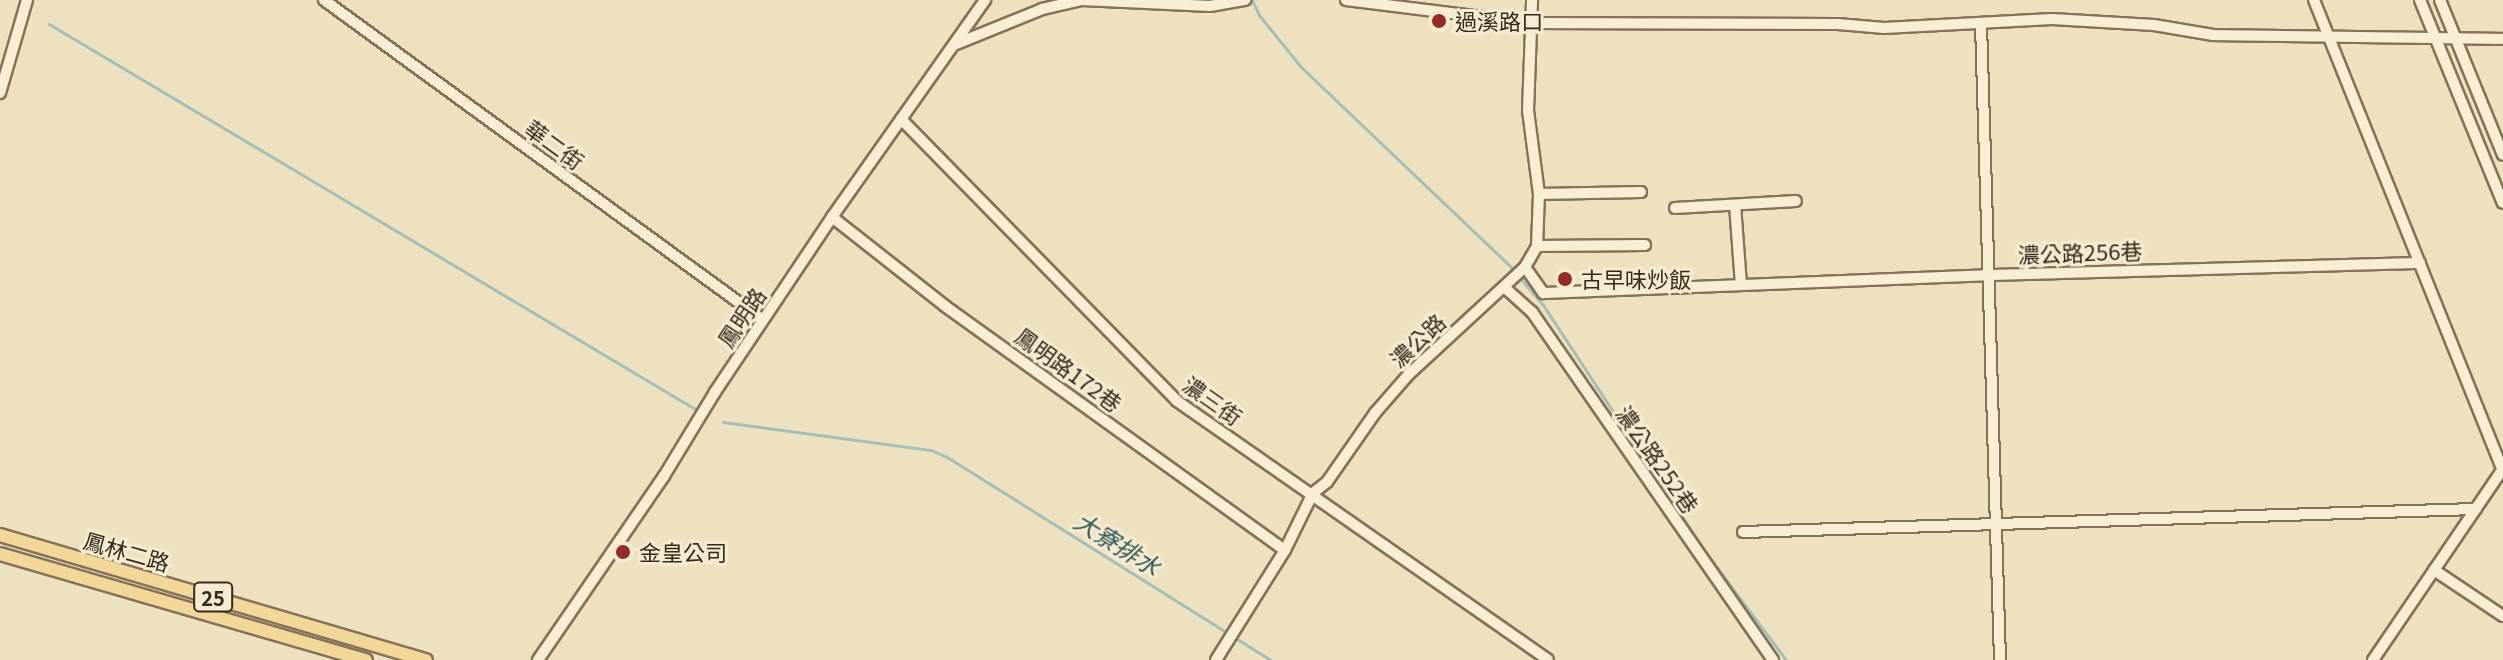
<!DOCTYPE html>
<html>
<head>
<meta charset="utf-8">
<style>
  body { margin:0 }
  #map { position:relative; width:2503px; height:660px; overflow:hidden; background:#ede1c0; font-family:Georgia,"Noto Sans TC",serif }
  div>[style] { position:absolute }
  .stream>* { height:3px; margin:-1.5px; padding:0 1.5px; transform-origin:1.5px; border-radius:1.5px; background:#a3bfb8 }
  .roads { filter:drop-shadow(2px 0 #867258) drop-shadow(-2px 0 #867258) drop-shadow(0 2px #867258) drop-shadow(0 -2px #867258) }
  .minor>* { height:10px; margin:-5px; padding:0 5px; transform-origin:5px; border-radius:5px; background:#f8eed3 }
  .major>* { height:12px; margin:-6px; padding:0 6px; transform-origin:6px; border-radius:6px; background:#f1d798 }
  .dots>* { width:22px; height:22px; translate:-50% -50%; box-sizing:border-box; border:4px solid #f5ebd0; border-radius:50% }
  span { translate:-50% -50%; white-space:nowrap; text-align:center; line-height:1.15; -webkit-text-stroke:6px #f5ebd0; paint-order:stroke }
  .shield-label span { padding:2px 6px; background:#f5ebd0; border:2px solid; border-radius:6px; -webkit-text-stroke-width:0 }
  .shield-label { font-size:20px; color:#36291d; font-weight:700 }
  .poi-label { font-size:22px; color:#36291d }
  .left { translate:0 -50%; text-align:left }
  .street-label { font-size:22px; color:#36291d }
  .water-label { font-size:24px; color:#2c5554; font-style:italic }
</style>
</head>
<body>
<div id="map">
  <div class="stream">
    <div style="left:1252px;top:0;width:17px;rotate:65deg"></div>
    <div style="left:1259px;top:15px;width:67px;rotate:51.1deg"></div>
    <div style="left:1301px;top:67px;width:290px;rotate:43.6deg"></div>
    <div style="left:1511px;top:267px;width:50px;rotate:49.9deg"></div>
    <div style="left:1543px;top:305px;width:297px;rotate:56.7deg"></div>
    <div style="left:1706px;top:553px;width:134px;rotate:53.2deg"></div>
    <div style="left:49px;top:24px;width:752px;rotate:30.79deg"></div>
    <div style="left:723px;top:422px;width:210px;rotate:7.7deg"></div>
    <div style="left:931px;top:450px;width:17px;rotate:24deg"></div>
    <div style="left:947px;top:457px;width:381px;rotate:32.1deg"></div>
  </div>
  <div class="roads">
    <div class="minor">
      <div style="left:324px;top:0;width:543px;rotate:36.09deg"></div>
      <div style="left:1346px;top:0;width:186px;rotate:7.1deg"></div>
      <div style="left:1531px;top:23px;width:307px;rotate:0.2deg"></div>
      <div style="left:1838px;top:24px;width:46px;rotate:5deg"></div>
      <div style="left:1884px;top:28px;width:168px;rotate:-3.1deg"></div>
      <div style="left:2052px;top:19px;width:102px;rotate:3.4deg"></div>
      <div style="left:2154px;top:25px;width:60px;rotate:9.6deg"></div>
      <div style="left:2213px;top:35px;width:290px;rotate:0.8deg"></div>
      <div style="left:2314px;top:0;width:508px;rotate:68.14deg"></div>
      <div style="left:2420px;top:0;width:219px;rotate:67.8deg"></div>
      <div style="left:2440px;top:0;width:167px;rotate:67.9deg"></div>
      <div style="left:1981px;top:24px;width:636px;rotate:88.29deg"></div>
      <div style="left:956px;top:44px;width:93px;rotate:-22.1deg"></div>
      <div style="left:1042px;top:9px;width:41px;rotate:-12.7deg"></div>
      <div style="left:1082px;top:0;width:128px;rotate:2.7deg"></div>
      <div style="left:1210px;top:6px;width:36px;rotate:-10deg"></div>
      <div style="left:0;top:93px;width:97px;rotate:-73.8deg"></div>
      <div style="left:901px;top:119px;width:395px;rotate:45.6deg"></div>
      <div style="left:1177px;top:401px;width:452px;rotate:34.9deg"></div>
      <div style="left:1539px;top:194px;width:102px;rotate:-1.1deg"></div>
      <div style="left:1735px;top:205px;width:80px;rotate:85.7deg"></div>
      <div style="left:1675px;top:208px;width:121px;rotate:-3.3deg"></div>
      <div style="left:832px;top:217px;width:144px;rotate:38.2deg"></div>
      <div style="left:945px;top:306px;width:418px;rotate:35.7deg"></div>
      <div style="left:1537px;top:246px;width:108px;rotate:-0.5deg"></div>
      <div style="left:1525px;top:267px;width:32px;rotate:55deg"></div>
      <div style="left:1543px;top:293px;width:445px;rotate:-2.3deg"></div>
      <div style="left:1988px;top:275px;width:432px;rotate:-1.6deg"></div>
      <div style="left:1504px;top:287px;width:38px;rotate:42deg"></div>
      <div style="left:1532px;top:312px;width:423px;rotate:55.3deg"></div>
      <div style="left:1743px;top:532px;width:733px;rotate:-1.8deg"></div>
      <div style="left:2434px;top:570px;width:83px;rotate:33.7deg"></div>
      <div style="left:538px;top:660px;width:223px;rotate:-55.6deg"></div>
      <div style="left:664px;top:476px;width:98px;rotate:-58.7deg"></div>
      <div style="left:715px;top:392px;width:211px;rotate:-56.2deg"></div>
      <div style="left:832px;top:217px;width:266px;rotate:-54.8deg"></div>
      <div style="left:1216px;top:660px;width:130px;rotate:-57.9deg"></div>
      <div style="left:1285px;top:550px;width:64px;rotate:-63.8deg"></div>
      <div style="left:1313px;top:493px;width:18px;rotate:-38deg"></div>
      <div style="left:1327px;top:482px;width:84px;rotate:-55.2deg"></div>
      <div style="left:1375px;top:413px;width:52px;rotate:-48.9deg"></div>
      <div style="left:1409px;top:374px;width:158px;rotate:-42.7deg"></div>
      <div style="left:1525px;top:267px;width:24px;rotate:-60deg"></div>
      <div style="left:1537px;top:246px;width:52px;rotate:-87.8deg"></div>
      <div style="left:1539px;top:194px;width:84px;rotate:-97.5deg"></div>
      <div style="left:1528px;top:111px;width:111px;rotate:-87.9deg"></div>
      <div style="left:2373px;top:660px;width:230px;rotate:-55.8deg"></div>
    </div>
    <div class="major">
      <div style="left:0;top:535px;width:444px;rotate:16.4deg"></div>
      <div style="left:0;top:554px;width:381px;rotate:16.2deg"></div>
    </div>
  </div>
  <div class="dots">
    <div style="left:1439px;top:21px;background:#942b29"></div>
    <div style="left:1565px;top:279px;background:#942b29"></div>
    <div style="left:623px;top:552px;background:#942b29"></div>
  </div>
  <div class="shield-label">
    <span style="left:213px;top:597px">25</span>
  </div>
  <div class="poi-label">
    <span class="left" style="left:1455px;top:21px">過溪路口</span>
    <span class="left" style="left:1581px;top:279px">古早味炒飯</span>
    <span class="left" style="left:639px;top:552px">金皇公司</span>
  </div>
  <div class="street-label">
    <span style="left:555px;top:144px;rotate:36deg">華二街</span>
    <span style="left:2080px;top:252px;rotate:-2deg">濃公路256巷</span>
    <span style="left:741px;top:317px;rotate:-56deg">鳳明路</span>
    <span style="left:1417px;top:340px;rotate:-43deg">濃公路</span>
    <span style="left:1069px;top:369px;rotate:36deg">鳳明路172巷</span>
    <span style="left:1213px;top:400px;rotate:35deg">濃三街</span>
    <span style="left:1658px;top:459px;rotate:55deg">濃公路252巷</span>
    <span style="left:127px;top:551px;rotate:16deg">鳳林二路</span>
  </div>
  <div class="water-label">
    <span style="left:1118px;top:543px;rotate:32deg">大寮排水</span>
  </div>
</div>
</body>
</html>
